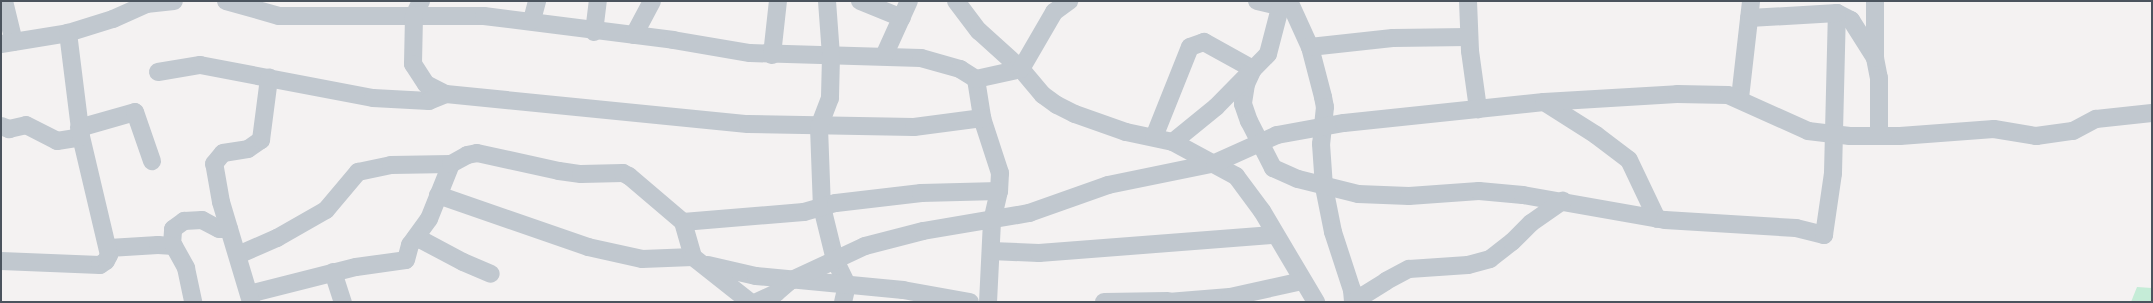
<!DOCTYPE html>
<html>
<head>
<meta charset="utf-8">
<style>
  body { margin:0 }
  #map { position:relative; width:2153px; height:303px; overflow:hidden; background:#f4f2f2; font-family:"PT Sans Narrow",sans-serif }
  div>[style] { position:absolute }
  .green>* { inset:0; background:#c5ecd7 }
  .minor>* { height:18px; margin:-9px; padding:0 9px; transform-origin:9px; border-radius:9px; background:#c1c8cf }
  span { translate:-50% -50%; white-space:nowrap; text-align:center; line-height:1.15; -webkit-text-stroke:3px #fff; paint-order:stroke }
  .frame { position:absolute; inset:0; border:2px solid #4b545e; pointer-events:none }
</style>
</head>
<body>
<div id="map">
  <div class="green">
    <div style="clip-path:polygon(2137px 287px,2152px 288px,2152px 302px,2131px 302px)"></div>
  </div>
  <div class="minor">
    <div style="left:4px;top:1px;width:42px;rotate:76.3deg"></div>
    <div style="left:226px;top:1px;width:55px;rotate:15.8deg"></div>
    <div style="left:279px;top:16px;width:205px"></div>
    <div style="left:484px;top:16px;width:191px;rotate:7.2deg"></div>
    <div style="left:673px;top:40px;width:78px;rotate:9.6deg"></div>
    <div style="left:750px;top:53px;width:171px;rotate:1.7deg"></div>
    <div style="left:921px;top:58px;width:41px;rotate:15.8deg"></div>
    <div style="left:960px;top:69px;width:19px;rotate:32deg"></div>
    <div style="left:976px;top:79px;width:39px;rotate:81deg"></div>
    <div style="left:982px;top:118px;width:58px;rotate:71.9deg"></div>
    <div style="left:1000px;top:173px;width:18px;rotate:93deg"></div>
    <div style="left:999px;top:191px;width:31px;rotate:103deg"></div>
    <div style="left:992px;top:221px;width:81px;rotate:92.8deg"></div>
    <div style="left:421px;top:1px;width:17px;rotate:115deg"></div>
    <div style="left:414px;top:16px;width:48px;rotate:91.2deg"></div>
    <div style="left:413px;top:64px;width:24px;rotate:57deg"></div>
    <div style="left:426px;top:84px;width:22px;rotate:27deg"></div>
    <div style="left:446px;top:94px;width:303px;rotate:5.7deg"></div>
    <div style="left:748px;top:124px;width:166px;rotate:1deg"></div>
    <div style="left:914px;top:127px;width:69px;rotate:-7.5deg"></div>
    <div style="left:827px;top:1px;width:55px;rotate:85.8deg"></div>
    <div style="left:831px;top:56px;width:42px;rotate:91.4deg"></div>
    <div style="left:830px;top:98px;width:31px;rotate:111deg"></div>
    <div style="left:819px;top:127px;width:80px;rotate:87.9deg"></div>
    <div style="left:822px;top:207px;width:55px;rotate:76.2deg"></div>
    <div style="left:835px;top:260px;width:28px;rotate:64deg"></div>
    <div style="left:847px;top:285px;width:17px;rotate:103deg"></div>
    <div style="left:860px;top:1px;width:45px;rotate:22deg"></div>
    <div style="left:956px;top:1px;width:38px;rotate:53deg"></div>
    <div style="left:979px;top:31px;width:57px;rotate:42.1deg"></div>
    <div style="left:1021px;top:69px;width:34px;rotate:50deg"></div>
    <div style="left:1043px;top:95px;width:17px;rotate:36deg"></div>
    <div style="left:1057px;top:105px;width:20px;rotate:27deg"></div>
    <div style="left:1075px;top:114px;width:54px;rotate:19.4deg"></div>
    <div style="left:1126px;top:132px;width:48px;rotate:12deg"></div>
    <div style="left:1173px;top:142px;width:72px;rotate:28.4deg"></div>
    <div style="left:1236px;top:176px;width:44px;rotate:53.4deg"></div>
    <div style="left:1262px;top:211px;width:106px;rotate:59.3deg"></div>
    <div style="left:1257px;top:1px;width:35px;rotate:13deg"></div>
    <div style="left:1289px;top:1px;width:51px;rotate:65.5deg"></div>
    <div style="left:1310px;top:47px;width:52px;rotate:75.4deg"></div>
    <div style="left:1323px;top:97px;width:10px;rotate:79deg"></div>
    <div style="left:1325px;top:107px;width:37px;rotate:96deg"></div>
    <div style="left:1321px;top:144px;width:43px;rotate:86deg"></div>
    <div style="left:1324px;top:187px;width:46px;rotate:78.7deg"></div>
    <div style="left:1333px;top:232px;width:61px;rotate:71.9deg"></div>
    <div style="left:1352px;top:290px;width:12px;rotate:85deg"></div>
    <div style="left:1468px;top:1px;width:50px;rotate:87.7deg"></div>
    <div style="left:1470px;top:51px;width:59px;rotate:82.1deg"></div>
    <div style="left:1837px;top:13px;width:16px;rotate:27deg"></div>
    <div style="left:1851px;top:20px;width:45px;rotate:57.7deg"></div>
    <div style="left:1875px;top:58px;width:20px;rotate:79deg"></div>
    <div style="left:1879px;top:78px;width:58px;rotate:90deg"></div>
    <div style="left:532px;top:20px;width:20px;rotate:-75deg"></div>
    <div style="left:594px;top:32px;width:31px;rotate:-83deg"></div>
    <div style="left:634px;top:35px;width:38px;rotate:-62deg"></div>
    <div style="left:1px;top:44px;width:68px;rotate:-9.3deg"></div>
    <div style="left:68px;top:33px;width:47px;rotate:-17.3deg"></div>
    <div style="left:113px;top:19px;width:36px;rotate:-24deg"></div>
    <div style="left:146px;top:4px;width:28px;rotate:-6deg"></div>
    <div style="left:1310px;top:47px;width:83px;rotate:-6.2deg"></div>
    <div style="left:1393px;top:38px;width:75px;rotate:-0.8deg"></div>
    <div style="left:772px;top:55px;width:54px;rotate:-83.7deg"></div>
    <div style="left:884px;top:56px;width:60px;rotate:-65.6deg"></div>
    <div style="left:1875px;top:58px;width:57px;rotate:-90deg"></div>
    <div style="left:158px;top:72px;width:43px;rotate:-9.5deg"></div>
    <div style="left:200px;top:65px;width:176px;rotate:10.8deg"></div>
    <div style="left:373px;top:98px;width:56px;rotate:3.1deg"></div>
    <div style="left:429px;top:101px;width:18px;rotate:-22deg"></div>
    <div style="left:976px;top:79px;width:46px;rotate:-12.5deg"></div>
    <div style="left:1021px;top:69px;width:66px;rotate:-59.9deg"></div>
    <div style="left:1054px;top:12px;width:19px;rotate:-36deg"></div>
    <div style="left:1740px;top:98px;width:98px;rotate:-83.5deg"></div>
    <div style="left:1544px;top:102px;width:62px;rotate:32.4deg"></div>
    <div style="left:1596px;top:135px;width:41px;rotate:37.1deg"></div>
    <div style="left:1629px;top:160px;width:65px;rotate:64.6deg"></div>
    <div style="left:1px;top:126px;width:9px;rotate:21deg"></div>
    <div style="left:9px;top:129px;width:17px;rotate:-13deg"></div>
    <div style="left:26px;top:125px;width:35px;rotate:27deg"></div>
    <div style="left:57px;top:141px;width:24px;rotate:-9deg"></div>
    <div style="left:79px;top:128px;width:58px;rotate:-15.9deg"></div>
    <div style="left:135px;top:112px;width:52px;rotate:70.9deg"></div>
    <div style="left:1154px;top:137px;width:97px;rotate:-68.2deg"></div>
    <div style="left:1190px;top:47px;width:15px;rotate:-20deg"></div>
    <div style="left:1204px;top:42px;width:56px;rotate:28.9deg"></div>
    <div style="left:1253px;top:69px;width:17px;rotate:115deg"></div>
    <div style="left:1246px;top:84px;width:20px;rotate:99deg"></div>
    <div style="left:1243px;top:104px;width:18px;rotate:71deg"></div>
    <div style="left:1249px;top:121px;width:53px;rotate:62.9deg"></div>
    <div style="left:1273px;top:168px;width:27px;rotate:24deg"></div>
    <div style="left:1298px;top:179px;width:62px;rotate:14deg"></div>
    <div style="left:1358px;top:194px;width:51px;rotate:2.2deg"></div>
    <div style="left:1409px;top:196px;width:70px;rotate:-4.1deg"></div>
    <div style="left:1479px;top:191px;width:44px;rotate:5.2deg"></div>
    <div style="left:1523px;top:195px;width:144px;rotate:10deg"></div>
    <div style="left:1665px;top:220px;width:131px;rotate:3.5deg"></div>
    <div style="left:1796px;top:228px;width:29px;rotate:14deg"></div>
    <div style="left:1824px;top:235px;width:63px;rotate:-81.7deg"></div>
    <div style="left:1833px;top:173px;width:160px;rotate:-88.6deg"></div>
    <div style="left:1837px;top:13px;width:88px;rotate:176.7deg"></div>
    <div style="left:1173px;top:142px;width:55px;rotate:-39.1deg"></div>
    <div style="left:1216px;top:107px;width:74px;rotate:-45.5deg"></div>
    <div style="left:1268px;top:54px;width:48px;rotate:-75.4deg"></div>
    <div style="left:438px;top:195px;width:159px;rotate:19.1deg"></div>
    <div style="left:588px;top:247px;width:55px;rotate:12.5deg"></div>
    <div style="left:642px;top:259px;width:51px;rotate:-2.2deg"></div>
    <div style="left:683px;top:222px;width:121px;rotate:-4.7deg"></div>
    <div style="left:804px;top:212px;width:33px;rotate:-16deg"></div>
    <div style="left:836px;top:203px;width:86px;rotate:-6.7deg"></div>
    <div style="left:921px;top:193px;width:78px;rotate:-1.5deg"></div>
    <div style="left:416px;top:237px;width:53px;rotate:28deg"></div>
    <div style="left:463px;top:262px;width:30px;rotate:23deg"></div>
    <div style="left:172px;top:245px;width:16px;rotate:-86deg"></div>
    <div style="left:173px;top:229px;width:14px;rotate:-36deg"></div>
    <div style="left:184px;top:221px;width:18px;rotate:-3deg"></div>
    <div style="left:202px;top:220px;width:19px;rotate:28deg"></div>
    <div style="left:219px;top:229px;width:10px"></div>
    <div style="left:109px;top:248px;width:49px;rotate:-3.5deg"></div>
    <div style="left:158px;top:245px;width:16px;rotate:4deg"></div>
    <div style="left:174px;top:246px;width:25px;rotate:61deg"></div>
    <div style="left:186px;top:268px;width:35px;rotate:78deg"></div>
    <div style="left:991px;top:251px;width:48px;rotate:2.4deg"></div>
    <div style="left:1039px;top:253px;width:236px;rotate:-4.4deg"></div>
    <div style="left:238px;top:255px;width:43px;rotate:-23.6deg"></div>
    <div style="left:277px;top:238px;width:56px;rotate:-29.7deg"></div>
    <div style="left:326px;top:210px;width:50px;rotate:-49.9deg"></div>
    <div style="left:358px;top:172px;width:34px;rotate:-12deg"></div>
    <div style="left:391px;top:165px;width:60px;rotate:-1deg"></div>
    <div style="left:1px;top:261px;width:99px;rotate:2.3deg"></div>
    <div style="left:100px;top:265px;width:7px;rotate:-34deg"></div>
    <div style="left:106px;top:261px;width:7px;rotate:-63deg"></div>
    <div style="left:109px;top:255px;width:121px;rotate:-103.3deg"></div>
    <div style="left:81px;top:137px;width:105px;rotate:-97.1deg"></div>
    <div style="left:708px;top:265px;width:49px;rotate:12.9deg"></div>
    <div style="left:756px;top:276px;width:148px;rotate:5.4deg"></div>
    <div style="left:903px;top:290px;width:68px;rotate:10.2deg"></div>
    <div style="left:333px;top:272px;width:32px;rotate:72deg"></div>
    <div style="left:249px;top:294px;width:110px;rotate:-14.2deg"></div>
    <div style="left:356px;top:267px;width:50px;rotate:-8deg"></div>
    <div style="left:406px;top:260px;width:16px;rotate:-75deg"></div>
    <div style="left:410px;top:245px;width:32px;rotate:-54deg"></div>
    <div style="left:429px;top:219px;width:59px;rotate:-68.2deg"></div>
    <div style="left:451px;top:164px;width:18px;rotate:-29deg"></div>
    <div style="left:467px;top:155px;width:10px;rotate:-11deg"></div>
    <div style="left:477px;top:153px;width:84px;rotate:12.4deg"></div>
    <div style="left:559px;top:171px;width:22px;rotate:8deg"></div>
    <div style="left:581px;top:174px;width:42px;rotate:-1.4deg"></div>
    <div style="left:623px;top:173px;width:7px;rotate:27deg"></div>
    <div style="left:629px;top:176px;width:71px;rotate:40.4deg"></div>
    <div style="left:683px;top:222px;width:36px;rotate:74deg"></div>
    <div style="left:693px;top:257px;width:73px;rotate:38.3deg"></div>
    <div style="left:251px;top:302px;width:104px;rotate:-106.7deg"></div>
    <div style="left:221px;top:202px;width:39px;rotate:-100deg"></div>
    <div style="left:214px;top:164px;width:14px;rotate:-51deg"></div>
    <div style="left:223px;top:153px;width:25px;rotate:-9deg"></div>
    <div style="left:248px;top:149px;width:16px;rotate:-35deg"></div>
    <div style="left:261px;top:140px;width:63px;rotate:-82.6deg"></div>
    <div style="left:757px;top:302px;width:21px;rotate:-25deg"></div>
    <div style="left:776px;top:293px;width:18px;rotate:-41deg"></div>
    <div style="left:790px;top:281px;width:83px;rotate:-25deg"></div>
    <div style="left:865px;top:246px;width:60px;rotate:-14.5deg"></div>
    <div style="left:923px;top:231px;width:108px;rotate:-9.6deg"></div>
    <div style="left:1029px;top:213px;width:84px;rotate:-19.5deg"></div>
    <div style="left:1108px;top:185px;width:109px;rotate:-11.6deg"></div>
    <div style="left:1215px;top:163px;width:68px;rotate:-24.3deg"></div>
    <div style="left:1277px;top:135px;width:68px;rotate:-10.2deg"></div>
    <div style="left:1344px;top:123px;width:201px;rotate:-6deg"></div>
    <div style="left:1544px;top:102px;width:133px;rotate:-3.4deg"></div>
    <div style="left:1677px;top:94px;width:51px;rotate:1.1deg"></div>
    <div style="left:1728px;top:95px;width:88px;rotate:24.2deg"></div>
    <div style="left:1808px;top:131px;width:42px;rotate:6.8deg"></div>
    <div style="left:1850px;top:136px;width:50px"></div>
    <div style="left:1900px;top:136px;width:94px;rotate:-4.3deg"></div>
    <div style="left:1994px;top:129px;width:43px;rotate:9.5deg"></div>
    <div style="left:2036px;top:136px;width:37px;rotate:-8deg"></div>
    <div style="left:2073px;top:131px;width:26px;rotate:-28deg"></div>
    <div style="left:2096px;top:119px;width:56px;rotate:-6.1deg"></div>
    <div style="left:1104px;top:302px;width:64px;rotate:-0.9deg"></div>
    <div style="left:1168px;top:302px;width:62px;rotate:-4.6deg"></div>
    <div style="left:1230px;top:297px;width:74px;rotate:-12.5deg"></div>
    <div style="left:1353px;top:302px;width:39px;rotate:-32deg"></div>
    <div style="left:1386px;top:281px;width:26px;rotate:-28deg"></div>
    <div style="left:1409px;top:269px;width:59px;rotate:-3.9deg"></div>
    <div style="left:1468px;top:265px;width:23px;rotate:-15deg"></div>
    <div style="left:1490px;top:259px;width:28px;rotate:-38deg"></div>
    <div style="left:1512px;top:242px;width:27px;rotate:-45deg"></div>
    <div style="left:1531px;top:223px;width:39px;rotate:-35deg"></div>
  </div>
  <div class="frame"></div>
</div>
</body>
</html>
